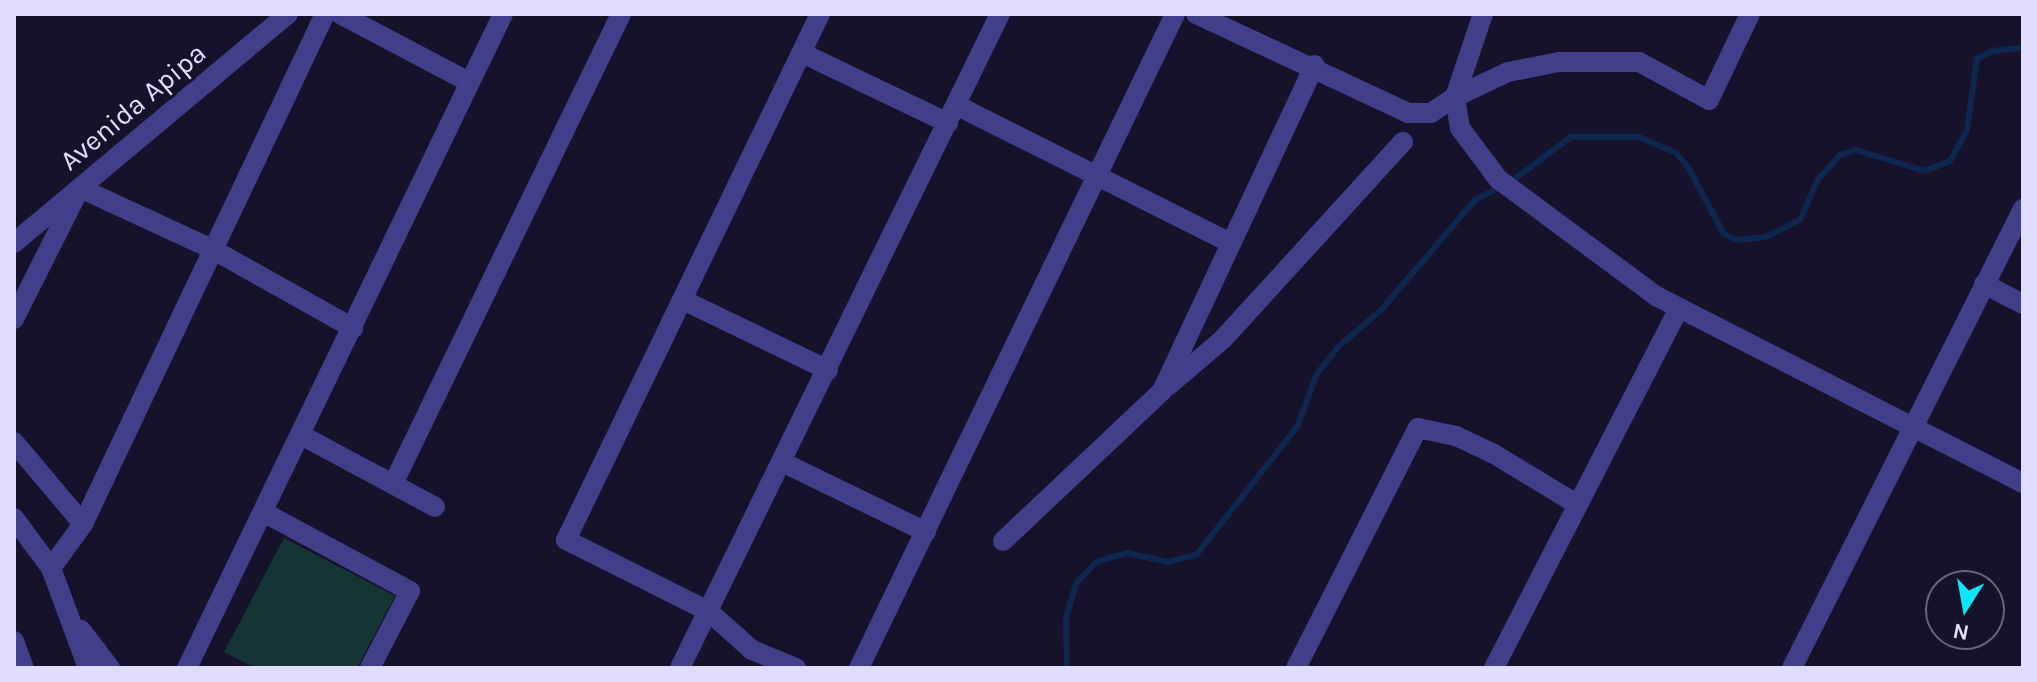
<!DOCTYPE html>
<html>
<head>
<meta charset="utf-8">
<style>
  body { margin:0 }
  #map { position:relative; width:2037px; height:682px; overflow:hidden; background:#16122b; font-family:Karla,sans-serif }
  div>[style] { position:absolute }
  .green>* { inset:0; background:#153534 }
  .stream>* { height:6px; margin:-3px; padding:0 3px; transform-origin:3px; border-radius:3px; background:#0f264e }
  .minor>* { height:20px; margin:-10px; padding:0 10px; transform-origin:10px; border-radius:10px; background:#413f89 }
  span { translate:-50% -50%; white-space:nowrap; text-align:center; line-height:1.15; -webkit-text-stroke:6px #16122b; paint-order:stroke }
  .street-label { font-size:28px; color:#e1ddfe }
  .frame { position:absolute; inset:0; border:16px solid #e1ddfe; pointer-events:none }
  .north { position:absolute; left:1925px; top:570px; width:80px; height:80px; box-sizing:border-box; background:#16122b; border:2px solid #67637f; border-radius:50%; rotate:191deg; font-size:22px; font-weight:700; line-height:32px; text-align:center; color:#e1ddfe }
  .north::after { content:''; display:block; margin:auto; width:28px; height:36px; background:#0fe4f9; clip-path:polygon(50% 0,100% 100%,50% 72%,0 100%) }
</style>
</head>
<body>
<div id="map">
  <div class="green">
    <div style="clip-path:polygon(284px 538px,395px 596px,357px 668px,255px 668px,224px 652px)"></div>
  </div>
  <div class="stream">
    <div style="left:1512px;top:181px;width:74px;rotate:-36.7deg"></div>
    <div style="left:1571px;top:137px;width:68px"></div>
    <div style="left:1639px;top:137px;width:39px;rotate:23deg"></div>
    <div style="left:1675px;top:152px;width:20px;rotate:49deg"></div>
    <div style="left:1688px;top:167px;width:76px;rotate:61.8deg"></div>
    <div style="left:1724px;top:234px;width:14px;rotate:25deg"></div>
    <div style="left:1737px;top:240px;width:29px;rotate:-6deg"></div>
    <div style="left:1766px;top:237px;width:38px;rotate:-27deg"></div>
    <div style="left:1800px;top:220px;width:43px;rotate:-66.4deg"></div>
    <div style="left:1817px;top:181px;width:35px;rotate:-49deg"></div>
    <div style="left:1840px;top:155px;width:17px;rotate:-17deg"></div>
    <div style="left:1856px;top:150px;width:72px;rotate:16.9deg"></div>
    <div style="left:1925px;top:171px;width:27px;rotate:-22deg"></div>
    <div style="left:1950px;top:161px;width:35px;rotate:-61deg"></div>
    <div style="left:1967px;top:130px;width:72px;rotate:-82deg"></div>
    <div style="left:1977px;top:59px;width:17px;rotate:-28deg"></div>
    <div style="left:1992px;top:51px;width:31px;rotate:-6deg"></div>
    <div style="left:1067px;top:668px;width:51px;rotate:-91.1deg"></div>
    <div style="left:1066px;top:617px;width:37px;rotate:-73deg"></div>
    <div style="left:1077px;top:582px;width:28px;rotate:-46deg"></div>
    <div style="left:1096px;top:562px;width:32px;rotate:-16deg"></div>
    <div style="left:1127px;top:553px;width:42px;rotate:12.4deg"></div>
    <div style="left:1168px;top:562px;width:30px;rotate:-15deg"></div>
    <div style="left:1197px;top:554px;width:162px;rotate:-51.8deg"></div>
    <div style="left:1297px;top:427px;width:57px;rotate:-69.3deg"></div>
    <div style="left:1317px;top:374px;width:34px;rotate:-52deg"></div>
    <div style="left:1338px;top:347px;width:57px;rotate:-40.7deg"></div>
    <div style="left:1381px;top:310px;width:145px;rotate:-49.5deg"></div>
    <div style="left:1475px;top:200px;width:30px;rotate:-28deg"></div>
  </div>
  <div class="minor">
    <div style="left:340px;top:14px;width:146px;rotate:27.8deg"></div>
    <div style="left:1196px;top:14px;width:234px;rotate:25deg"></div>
    <div style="left:1408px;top:113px;width:23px"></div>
    <div style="left:1431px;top:113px;width:29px;rotate:-34deg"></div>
    <div style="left:1455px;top:97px;width:88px;rotate:-71.4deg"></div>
    <div style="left:1750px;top:14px;width:95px;rotate:115.5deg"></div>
    <div style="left:1709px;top:100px;width:80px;rotate:-151.5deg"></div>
    <div style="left:1639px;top:62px;width:80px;rotate:180deg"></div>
    <div style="left:1559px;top:62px;width:52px;rotate:168.9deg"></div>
    <div style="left:1508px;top:72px;width:59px;rotate:154.7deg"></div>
    <div style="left:1455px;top:97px;width:31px;rotate:81deg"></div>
    <div style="left:1460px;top:128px;width:64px;rotate:53.3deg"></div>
    <div style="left:1498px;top:179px;width:197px;rotate:36.5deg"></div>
    <div style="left:1656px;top:296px;width:412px;rotate:27deg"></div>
    <div style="left:802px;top:53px;width:162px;rotate:25.6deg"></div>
    <div style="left:956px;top:105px;width:307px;rotate:26.7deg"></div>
    <div style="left:14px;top:243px;width:357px;rotate:-39.9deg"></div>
    <div style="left:1984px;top:284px;width:44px;rotate:27.1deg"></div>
    <div style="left:683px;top:300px;width:161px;rotate:25.8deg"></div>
    <div style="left:14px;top:319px;width:147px;rotate:-63.3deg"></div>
    <div style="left:80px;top:188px;width:145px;rotate:24.8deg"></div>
    <div style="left:212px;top:249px;width:162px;rotate:29.3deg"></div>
    <div style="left:1168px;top:386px;width:72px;rotate:-40.5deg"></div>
    <div style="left:1223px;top:339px;width:267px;rotate:-47.6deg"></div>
    <div style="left:301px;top:435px;width:152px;rotate:28.2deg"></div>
    <div style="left:14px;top:442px;width:107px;rotate:49.9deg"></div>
    <div style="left:782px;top:462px;width:160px;rotate:25.9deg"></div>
    <div style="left:393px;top:484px;width:522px;rotate:-64.12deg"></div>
    <div style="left:263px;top:512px;width:167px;rotate:28.3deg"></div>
    <div style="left:410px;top:591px;width:87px;rotate:117.5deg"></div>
    <div style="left:14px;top:518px;width:62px;rotate:53.5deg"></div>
    <div style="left:51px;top:568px;width:107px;rotate:69.7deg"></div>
    <div style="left:1003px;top:541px;width:219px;rotate:-43.3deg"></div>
    <div style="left:1162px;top:391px;width:360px;rotate:-64.9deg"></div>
    <div style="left:51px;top:568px;width:54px;rotate:-54deg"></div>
    <div style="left:83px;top:524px;width:565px;rotate:-64.62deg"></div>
    <div style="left:81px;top:630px;width:48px;rotate:52.7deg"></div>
    <div style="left:14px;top:641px;width:29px;rotate:70deg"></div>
    <div style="left:187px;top:668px;width:726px;rotate:-64.21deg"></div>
    <div style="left:680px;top:668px;width:728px;rotate:-63.93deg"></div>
    <div style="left:796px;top:668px;width:48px;rotate:-157.8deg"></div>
    <div style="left:752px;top:650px;width:59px;rotate:-138.4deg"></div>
    <div style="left:708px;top:611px;width:159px;rotate:-153.4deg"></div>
    <div style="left:566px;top:540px;width:584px;rotate:-64.22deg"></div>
    <div style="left:859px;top:668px;width:726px;rotate:-64.21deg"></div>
    <div style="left:1296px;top:668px;width:269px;rotate:-63.1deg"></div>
    <div style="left:1418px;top:428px;width:39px;rotate:12deg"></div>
    <div style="left:1456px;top:436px;width:42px;rotate:25.3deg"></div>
    <div style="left:1494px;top:454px;width:95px;rotate:31.2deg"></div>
    <div style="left:1494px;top:668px;width:405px;rotate:-62.8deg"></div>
    <div style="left:1792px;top:668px;width:514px;rotate:-63.29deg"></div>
  </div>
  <div class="street-label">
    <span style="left:133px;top:107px;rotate:-40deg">Avenida Apipa</span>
  </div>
  <div class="frame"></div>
  <div class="north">N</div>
</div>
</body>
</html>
